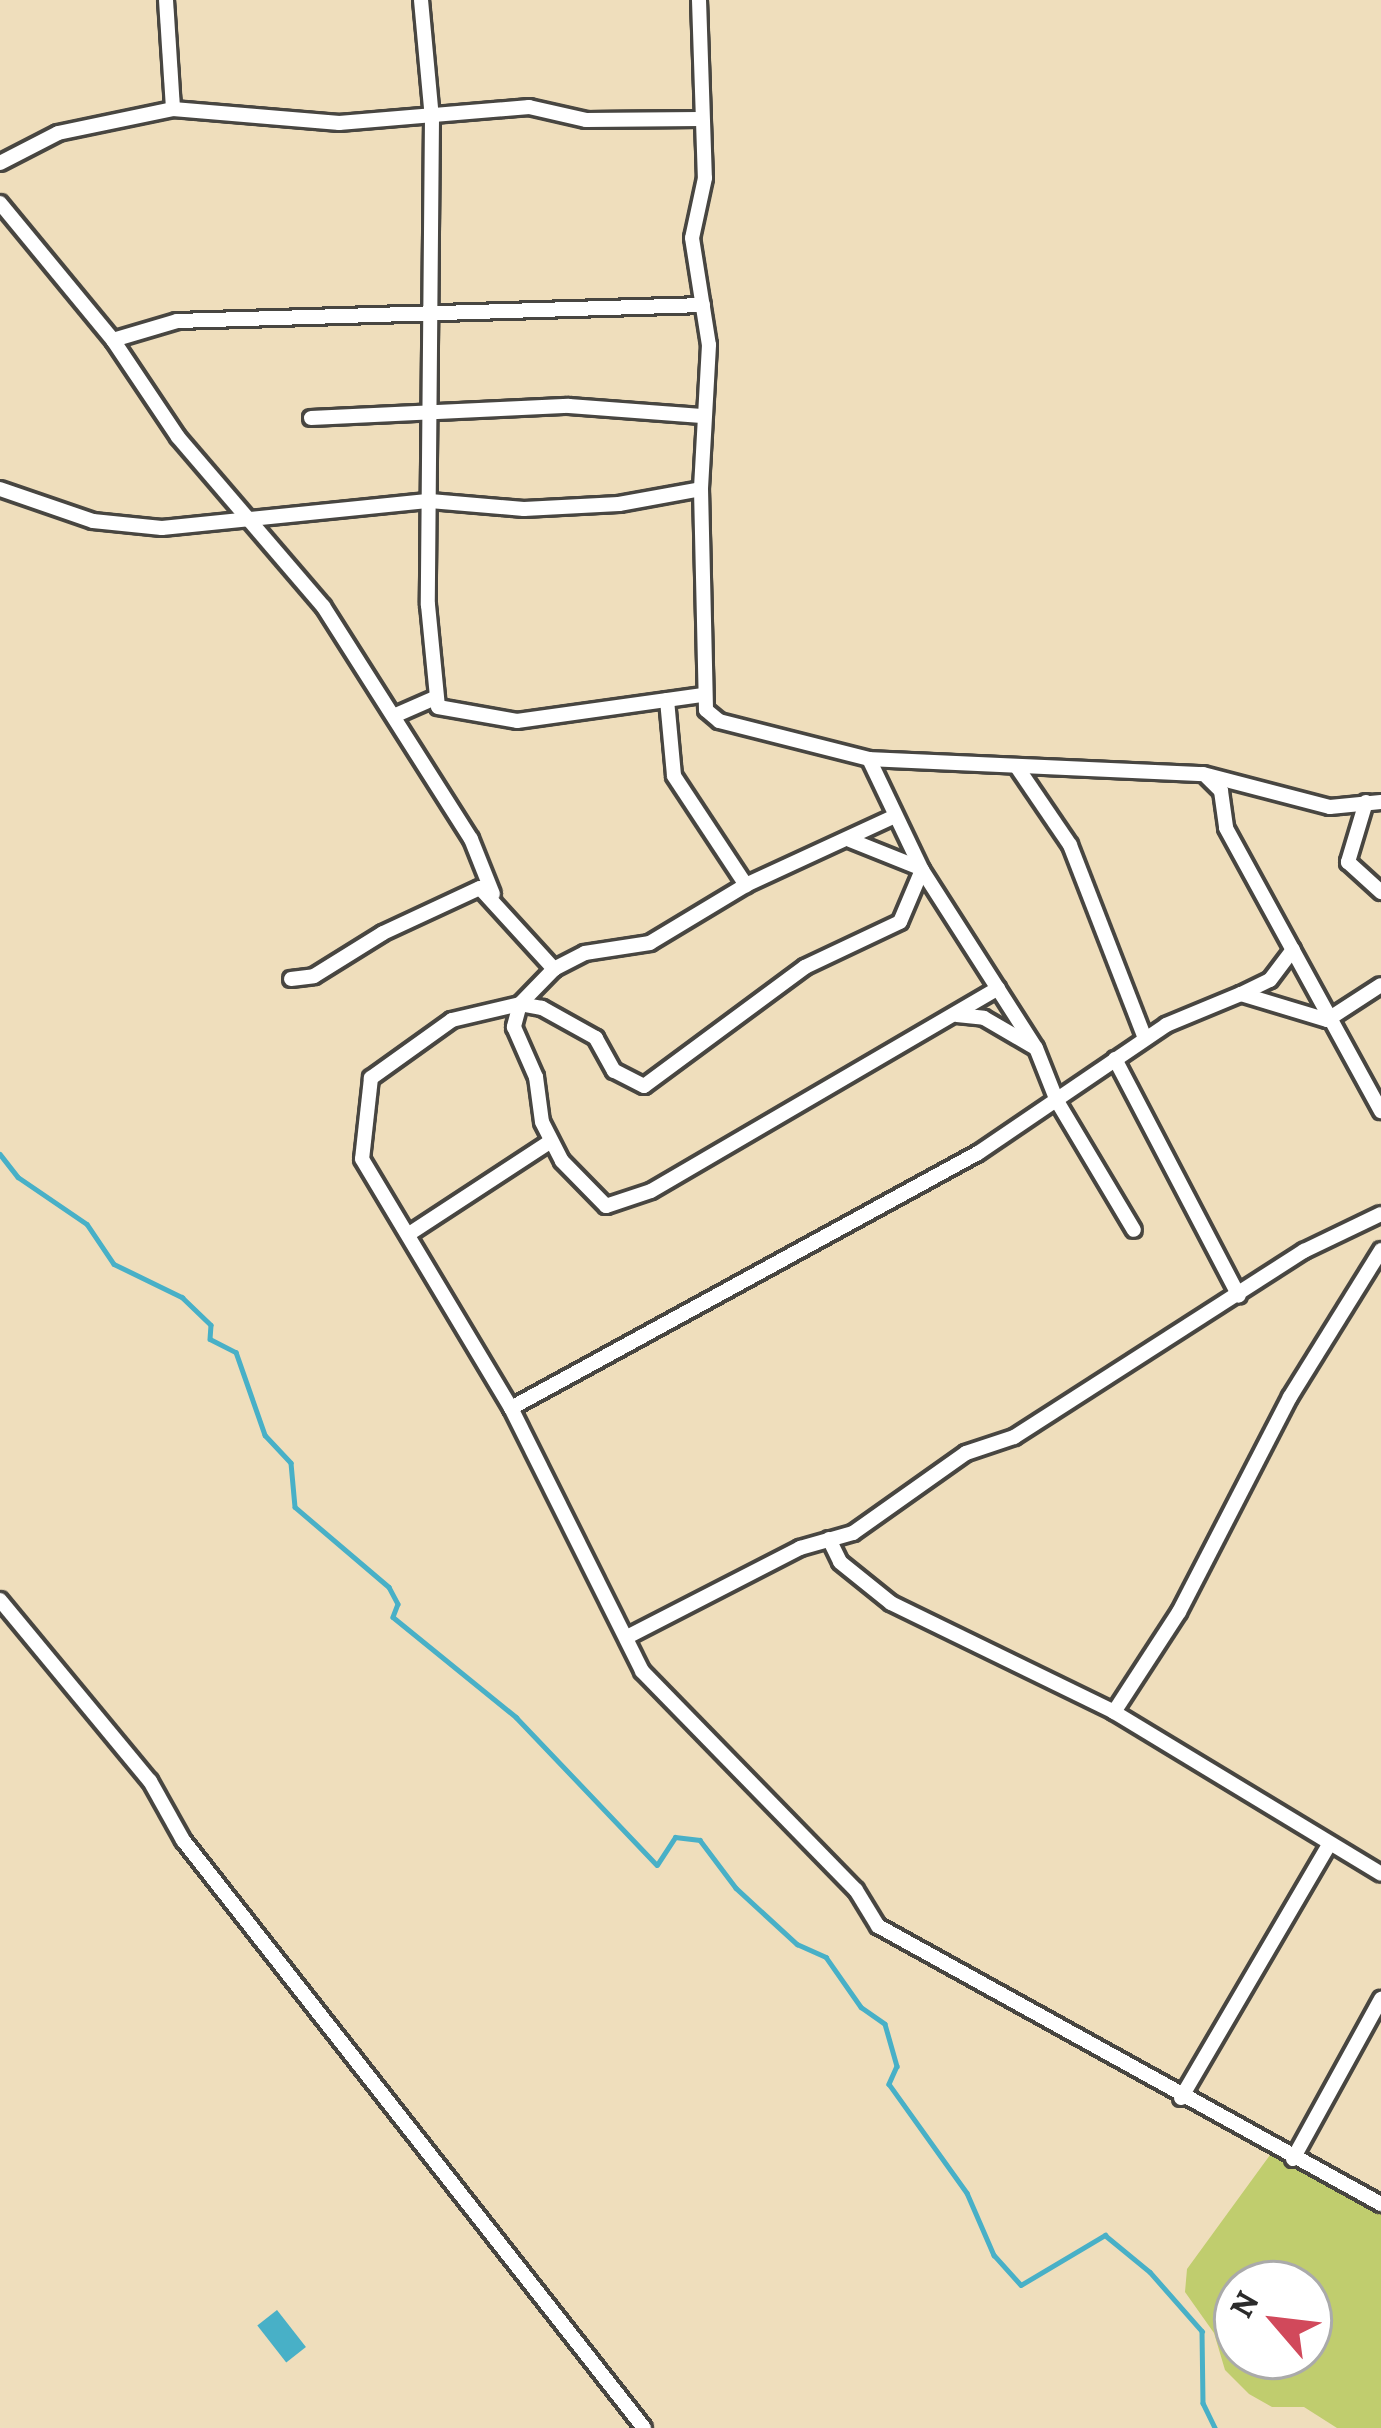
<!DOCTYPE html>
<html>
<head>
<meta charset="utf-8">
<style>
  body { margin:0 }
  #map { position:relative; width:1381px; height:2428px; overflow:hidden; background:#efdebc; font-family:Alegreya,serif }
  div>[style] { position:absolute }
  .green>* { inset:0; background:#c0cd6e }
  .water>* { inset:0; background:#48b0c7; transform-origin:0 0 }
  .stream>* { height:4.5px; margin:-2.25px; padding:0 2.25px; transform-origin:2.25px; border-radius:2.25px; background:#48b0c7 }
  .roads { filter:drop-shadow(3px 0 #484641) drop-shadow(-3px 0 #484641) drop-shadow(0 3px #484641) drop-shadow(0 -3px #484641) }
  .minor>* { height:14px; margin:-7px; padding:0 7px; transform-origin:7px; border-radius:7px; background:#fff }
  span { translate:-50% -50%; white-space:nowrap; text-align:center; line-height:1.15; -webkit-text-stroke:12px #fff; paint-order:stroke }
  .north { position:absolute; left:1213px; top:2260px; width:120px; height:120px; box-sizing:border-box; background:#fff; border:3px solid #aaa; border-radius:50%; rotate:298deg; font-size:33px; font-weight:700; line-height:48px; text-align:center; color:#2b2b2b }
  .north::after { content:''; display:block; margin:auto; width:42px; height:54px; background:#d1495b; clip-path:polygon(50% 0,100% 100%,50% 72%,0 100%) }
</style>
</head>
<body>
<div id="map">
  <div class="green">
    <div style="clip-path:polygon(evenodd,1273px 2151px,1381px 2211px,1381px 2428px,1337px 2428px,1304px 2407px,1272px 2407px,1249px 2394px,1225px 2370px,1214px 2333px,1185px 2292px,1187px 2269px,1273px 2151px,1237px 2284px,1309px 2284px,1309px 2356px,1237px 2356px,1237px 2284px)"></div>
  </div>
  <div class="water">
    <div style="left:277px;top:2310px;width:47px;height:25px;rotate:52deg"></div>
  </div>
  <div class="stream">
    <div style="left:0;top:1154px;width:29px;rotate:52deg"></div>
    <div style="left:18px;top:1177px;width:83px;rotate:34.3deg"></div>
    <div style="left:87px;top:1224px;width:48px;rotate:56deg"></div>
    <div style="left:114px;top:1264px;width:76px;rotate:25.9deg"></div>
    <div style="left:182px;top:1297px;width:40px;rotate:44deg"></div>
    <div style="left:211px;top:1325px;width:14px;rotate:94deg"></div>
    <div style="left:210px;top:1339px;width:29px;rotate:27deg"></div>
    <div style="left:236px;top:1352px;width:88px;rotate:70.7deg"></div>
    <div style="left:265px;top:1435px;width:38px;rotate:47deg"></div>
    <div style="left:291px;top:1463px;width:44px;rotate:84.8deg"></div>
    <div style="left:295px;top:1507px;width:123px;rotate:40.4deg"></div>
    <div style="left:389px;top:1587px;width:19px;rotate:62deg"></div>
    <div style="left:398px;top:1604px;width:14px;rotate:111deg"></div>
    <div style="left:393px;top:1617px;width:159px;rotate:39.1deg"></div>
    <div style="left:516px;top:1717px;width:204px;rotate:46.4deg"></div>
    <div style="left:657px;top:1865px;width:33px;rotate:-57deg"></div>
    <div style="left:675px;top:1837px;width:25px;rotate:7deg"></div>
    <div style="left:700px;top:1840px;width:60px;rotate:53.1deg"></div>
    <div style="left:736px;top:1888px;width:83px;rotate:42.6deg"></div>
    <div style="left:797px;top:1944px;width:32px;rotate:24deg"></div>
    <div style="left:826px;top:1957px;width:61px;rotate:55deg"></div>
    <div style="left:861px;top:2007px;width:29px;rotate:35deg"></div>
    <div style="left:885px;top:2024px;width:44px;rotate:74.1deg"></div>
    <div style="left:897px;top:2066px;width:20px;rotate:114deg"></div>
    <div style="left:889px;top:2084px;width:134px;rotate:54.4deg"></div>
    <div style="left:967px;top:2193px;width:68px;rotate:66.5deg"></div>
    <div style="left:994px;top:2255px;width:40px;rotate:48deg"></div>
    <div style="left:1021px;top:2285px;width:98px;rotate:-30.8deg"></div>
    <div style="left:1105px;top:2235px;width:58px;rotate:39.4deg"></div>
    <div style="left:1150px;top:2272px;width:79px;rotate:48.6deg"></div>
    <div style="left:1202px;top:2331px;width:72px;rotate:89.2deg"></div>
    <div style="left:1203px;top:2403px;width:28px;rotate:64deg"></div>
  </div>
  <div class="roads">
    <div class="minor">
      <div style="left:166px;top:0;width:109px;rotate:86.3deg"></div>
      <div style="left:421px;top:0;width:119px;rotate:84.7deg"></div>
      <div style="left:432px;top:118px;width:487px;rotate:90.5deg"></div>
      <div style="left:428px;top:605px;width:102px;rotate:84.4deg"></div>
      <div style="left:438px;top:707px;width:80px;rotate:10deg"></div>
      <div style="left:517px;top:721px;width:188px;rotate:-8deg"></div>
      <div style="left:699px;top:0;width:178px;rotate:88.1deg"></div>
      <div style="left:705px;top:178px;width:61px;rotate:102.2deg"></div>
      <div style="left:692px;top:238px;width:108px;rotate:81deg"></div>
      <div style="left:709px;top:345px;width:144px;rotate:93.2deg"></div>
      <div style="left:701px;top:489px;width:221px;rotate:88.7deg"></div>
      <div style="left:706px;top:710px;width:17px;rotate:40deg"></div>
      <div style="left:719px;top:721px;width:155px;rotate:14.2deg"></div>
      <div style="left:869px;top:759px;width:334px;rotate:2.6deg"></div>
      <div style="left:1203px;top:774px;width:131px;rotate:14.6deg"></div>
      <div style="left:1330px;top:807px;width:51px;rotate:-5.6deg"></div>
      <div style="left:0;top:163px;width:65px;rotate:-27.3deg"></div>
      <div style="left:58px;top:133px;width:117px;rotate:-11.8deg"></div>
      <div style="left:173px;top:109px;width:167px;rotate:4.8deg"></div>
      <div style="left:339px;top:123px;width:191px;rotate:-4.8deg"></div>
      <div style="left:529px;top:107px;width:58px;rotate:12.8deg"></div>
      <div style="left:586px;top:120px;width:114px;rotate:-0.5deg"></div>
      <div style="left:0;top:203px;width:178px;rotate:50.5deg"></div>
      <div style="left:113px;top:340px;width:117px;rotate:56.2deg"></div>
      <div style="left:178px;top:437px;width:223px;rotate:49.4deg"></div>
      <div style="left:323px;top:606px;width:276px;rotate:57.6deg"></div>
      <div style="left:471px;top:839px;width:59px;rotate:68.2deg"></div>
      <div style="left:113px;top:340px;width:67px;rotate:-16.5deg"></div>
      <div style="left:177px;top:321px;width:526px;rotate:-1.74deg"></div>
      <div style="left:311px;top:418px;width:258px;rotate:-2.7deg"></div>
      <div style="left:569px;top:406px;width:133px;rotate:4.3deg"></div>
      <div style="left:0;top:489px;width:98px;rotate:19deg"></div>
      <div style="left:93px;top:521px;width:69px;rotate:5.8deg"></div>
      <div style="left:162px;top:528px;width:269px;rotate:-5.8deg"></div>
      <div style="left:430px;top:501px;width:94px;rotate:4.9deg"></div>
      <div style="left:524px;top:509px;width:95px;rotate:-3deg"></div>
      <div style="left:619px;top:504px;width:83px;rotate:-10.4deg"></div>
      <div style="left:667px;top:700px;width:76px;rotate:84.7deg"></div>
      <div style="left:674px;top:776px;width:131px;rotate:56.6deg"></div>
      <div style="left:396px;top:715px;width:43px;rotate:-23.6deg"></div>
      <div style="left:869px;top:759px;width:123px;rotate:64.5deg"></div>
      <div style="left:922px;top:870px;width:211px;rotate:57.4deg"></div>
      <div style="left:1036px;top:1048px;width:57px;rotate:68.4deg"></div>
      <div style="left:1057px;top:1101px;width:150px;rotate:59.2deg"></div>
      <div style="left:1017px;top:767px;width:94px;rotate:55.8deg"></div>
      <div style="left:1070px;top:845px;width:207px;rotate:68.8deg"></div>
      <div style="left:1207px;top:777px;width:20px;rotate:45deg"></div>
      <div style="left:1221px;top:791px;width:37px;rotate:82deg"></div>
      <div style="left:1226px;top:828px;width:323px;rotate:61.3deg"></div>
      <div style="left:1366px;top:802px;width:63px;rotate:106.7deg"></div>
      <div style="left:1348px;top:862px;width:45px;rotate:42.3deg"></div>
      <div style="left:893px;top:817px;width:162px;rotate:155.2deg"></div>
      <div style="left:746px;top:885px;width:112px;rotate:148.9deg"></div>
      <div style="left:650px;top:943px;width:66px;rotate:171.3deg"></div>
      <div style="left:585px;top:953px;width:35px;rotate:153deg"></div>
      <div style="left:554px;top:969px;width:49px;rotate:134.2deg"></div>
      <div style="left:520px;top:1004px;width:24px;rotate:105deg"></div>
      <div style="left:514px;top:1027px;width:55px;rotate:66.3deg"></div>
      <div style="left:536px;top:1077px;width:45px;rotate:82.4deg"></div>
      <div style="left:542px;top:1122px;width:44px;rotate:62.9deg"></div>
      <div style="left:562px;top:1161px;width:63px;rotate:45.6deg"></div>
      <div style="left:606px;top:1206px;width:47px;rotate:-18.4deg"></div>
      <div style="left:651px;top:1191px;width:402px;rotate:-30.3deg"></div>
      <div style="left:850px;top:840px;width:72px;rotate:21.9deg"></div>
      <div style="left:922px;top:870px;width:56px;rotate:112.9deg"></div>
      <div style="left:900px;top:922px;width:105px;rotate:154.7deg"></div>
      <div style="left:805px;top:967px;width:200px;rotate:143.5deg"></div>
      <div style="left:644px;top:1086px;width:34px;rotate:-153deg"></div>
      <div style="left:614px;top:1071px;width:38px;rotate:-119deg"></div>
      <div style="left:596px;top:1038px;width:62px;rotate:-150.9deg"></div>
      <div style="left:542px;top:1008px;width:22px;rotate:-170deg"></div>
      <div style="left:520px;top:1004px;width:70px;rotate:166.8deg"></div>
      <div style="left:452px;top:1020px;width:100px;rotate:144.4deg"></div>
      <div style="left:371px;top:1078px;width:81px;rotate:96.3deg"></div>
      <div style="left:362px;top:1159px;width:290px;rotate:59.1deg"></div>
      <div style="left:511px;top:1408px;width:294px;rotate:63.5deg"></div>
      <div style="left:642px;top:1671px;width:306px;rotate:45.7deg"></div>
      <div style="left:856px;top:1890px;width:42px;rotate:58.6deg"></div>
      <div style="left:878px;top:1926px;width:575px;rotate:28.93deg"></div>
      <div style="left:291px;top:979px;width:23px;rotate:-7deg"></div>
      <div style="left:314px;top:976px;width:81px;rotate:-31.9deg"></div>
      <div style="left:383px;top:933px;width:107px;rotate:-24.9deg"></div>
      <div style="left:480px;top:888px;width:110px;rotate:47.6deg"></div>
      <div style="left:1241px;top:994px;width:32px;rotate:-26deg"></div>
      <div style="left:1270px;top:980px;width:38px;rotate:-53deg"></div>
      <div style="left:957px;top:1015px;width:27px;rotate:6deg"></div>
      <div style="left:984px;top:1018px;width:58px;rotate:30.1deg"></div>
      <div style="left:1115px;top:1059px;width:267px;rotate:62.4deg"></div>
      <div style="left:412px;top:1232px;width:166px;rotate:-33.2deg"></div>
      <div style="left:511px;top:1408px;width:532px;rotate:-28.64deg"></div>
      <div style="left:978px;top:1153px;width:227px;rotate:-34.2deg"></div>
      <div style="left:1166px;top:1025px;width:81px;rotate:-22.5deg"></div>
      <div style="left:1241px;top:994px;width:90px;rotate:16.8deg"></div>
      <div style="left:1327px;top:1020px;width:64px;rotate:-32.9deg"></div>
      <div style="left:829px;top:1539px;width:25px;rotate:64deg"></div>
      <div style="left:840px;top:1562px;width:65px;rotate:38.8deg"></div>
      <div style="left:891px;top:1603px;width:248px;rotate:26deg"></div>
      <div style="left:1114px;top:1712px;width:312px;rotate:31.2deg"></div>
      <div style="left:0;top:1600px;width:235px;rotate:50.4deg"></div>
      <div style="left:150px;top:1781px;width:68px;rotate:60.8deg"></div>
      <div style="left:183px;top:1840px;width:747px;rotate:51.9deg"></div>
      <div style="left:627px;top:1637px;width:195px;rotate:-27.2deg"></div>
      <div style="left:800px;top:1548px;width:55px;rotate:-15.8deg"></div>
      <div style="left:853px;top:1533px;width:138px;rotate:-35.3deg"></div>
      <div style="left:966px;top:1453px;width:51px;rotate:-18.4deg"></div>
      <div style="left:1014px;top:1437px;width:345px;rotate:-32.7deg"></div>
      <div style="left:1304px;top:1251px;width:85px;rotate:-25.7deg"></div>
      <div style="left:1114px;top:1712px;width:119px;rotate:-57deg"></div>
      <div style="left:1179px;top:1612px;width:242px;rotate:-62.7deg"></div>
      <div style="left:1290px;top:1397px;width:173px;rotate:-58.2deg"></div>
      <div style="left:1181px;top:2098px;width:293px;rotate:-59.7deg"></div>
      <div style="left:1293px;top:2159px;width:183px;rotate:-61.2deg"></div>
    </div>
  </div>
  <div class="north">N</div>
</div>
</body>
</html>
